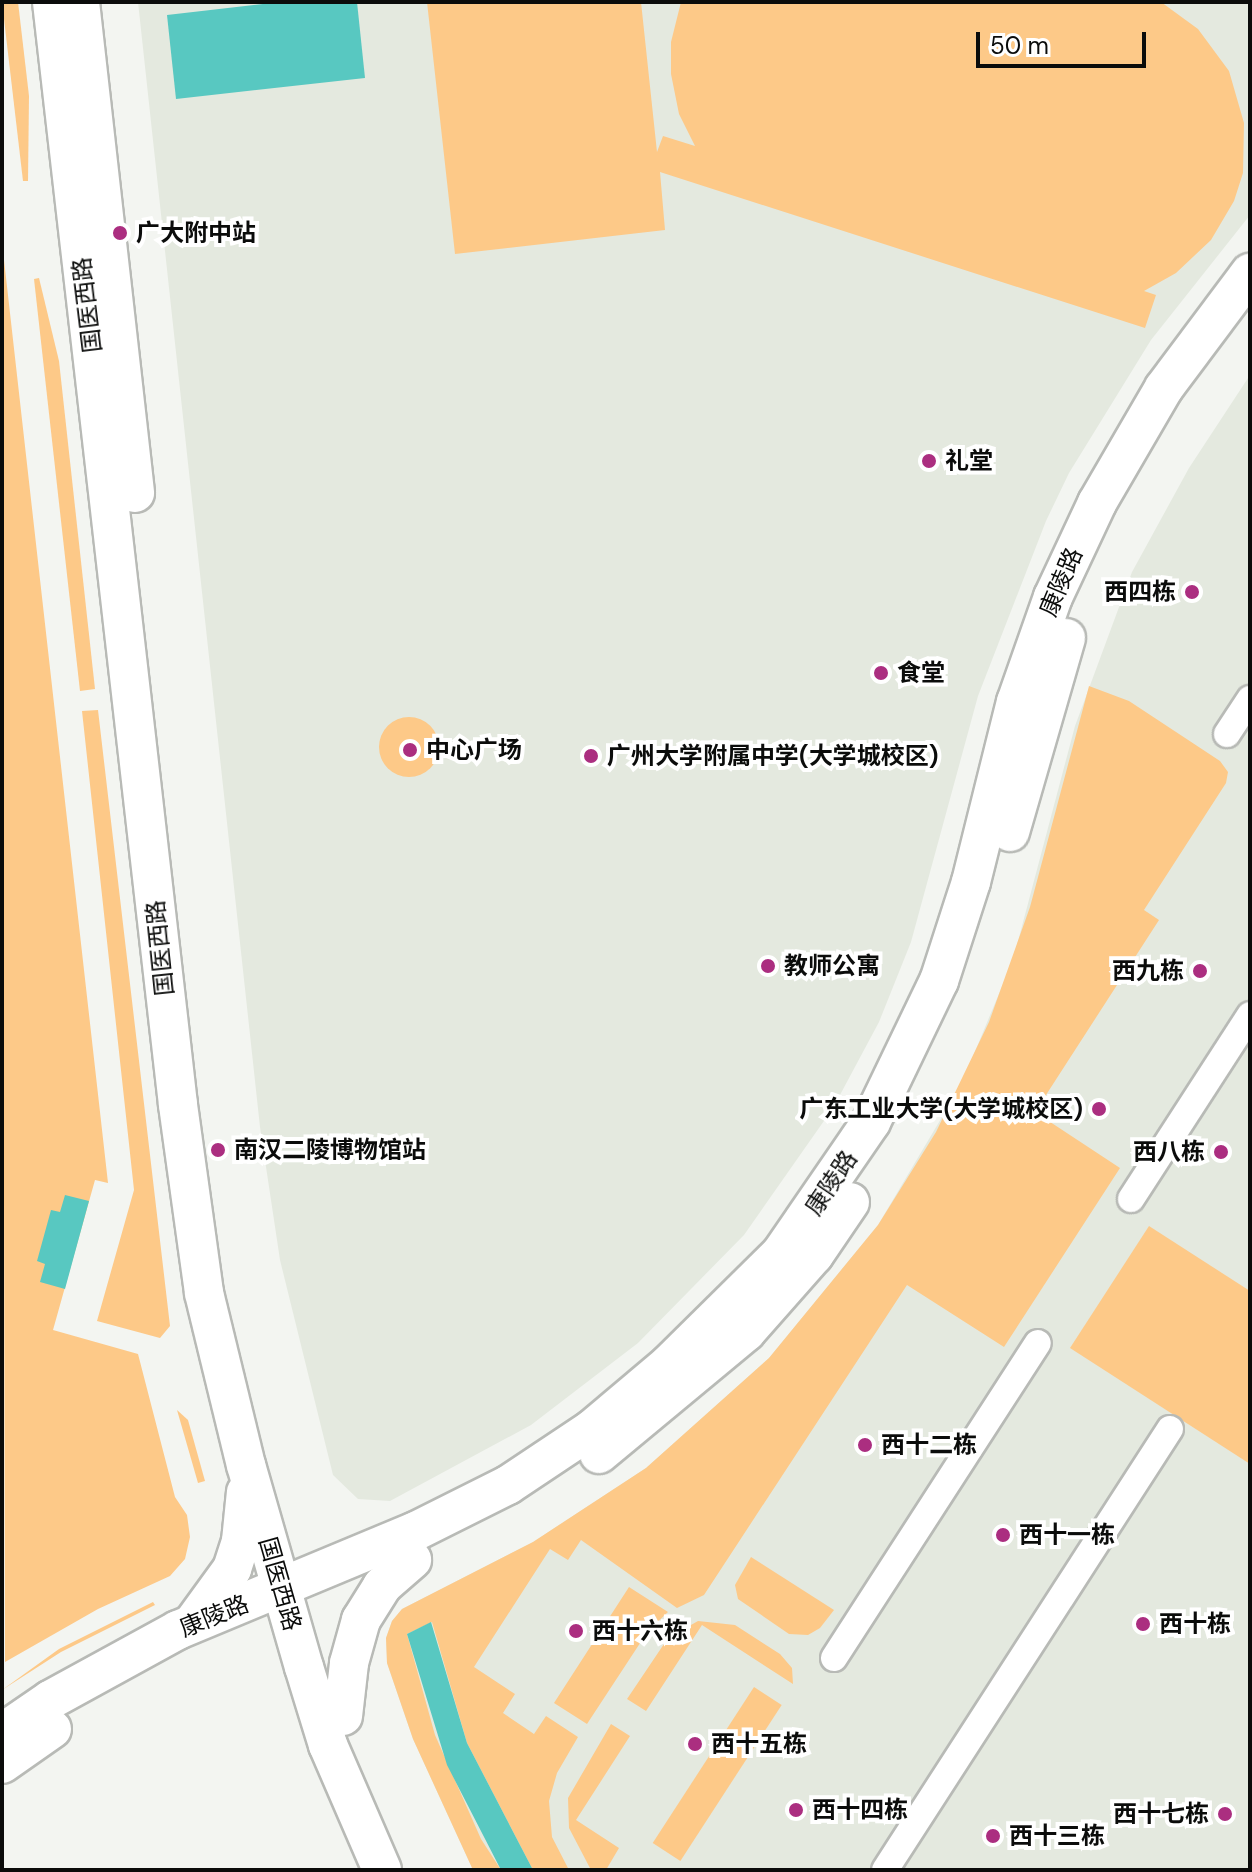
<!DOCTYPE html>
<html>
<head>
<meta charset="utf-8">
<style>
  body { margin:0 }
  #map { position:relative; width:1252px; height:1872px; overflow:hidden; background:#f3f5f1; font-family:"DM Sans","Noto Sans SC",sans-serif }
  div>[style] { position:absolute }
  .built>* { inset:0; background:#e4e9df }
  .green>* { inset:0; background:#fdc988; transform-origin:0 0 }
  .round { border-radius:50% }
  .water>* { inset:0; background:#58c8c1 }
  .roads { filter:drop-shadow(2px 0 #b8bab6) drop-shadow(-2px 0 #b8bab6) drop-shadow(0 2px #b8bab6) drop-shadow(0 -2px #b8bab6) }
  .street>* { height:26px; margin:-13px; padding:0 13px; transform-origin:13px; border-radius:13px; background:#fff }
  .secondary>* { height:38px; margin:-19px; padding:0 19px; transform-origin:19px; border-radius:19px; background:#fff }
  .dots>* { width:22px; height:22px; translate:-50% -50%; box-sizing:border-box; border:4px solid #fff; border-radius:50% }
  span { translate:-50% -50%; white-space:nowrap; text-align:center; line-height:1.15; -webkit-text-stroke:8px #fff; paint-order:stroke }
  .poi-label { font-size:24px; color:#0b0c0b; font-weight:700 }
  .left { translate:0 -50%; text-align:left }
  .right { translate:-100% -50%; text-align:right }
  .street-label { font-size:24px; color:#0b0c0b }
  .frame { position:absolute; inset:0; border:4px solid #0b0c0b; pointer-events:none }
  .scale { position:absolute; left:976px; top:32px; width:170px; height:36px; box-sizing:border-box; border:4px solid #0b0c0b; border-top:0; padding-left:10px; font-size:24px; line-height:28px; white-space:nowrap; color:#0b0c0b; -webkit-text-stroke:6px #fff; paint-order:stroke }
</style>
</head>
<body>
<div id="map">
  <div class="built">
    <div style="clip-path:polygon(138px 2px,1250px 2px,1250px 215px,1151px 340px,1069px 473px,1046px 521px,978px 696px,911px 942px,879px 1022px,833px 1108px,744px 1235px,638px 1343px,531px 1425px,390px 1501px,358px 1499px,333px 1475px,280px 1260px,260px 1127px)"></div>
    <div style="clip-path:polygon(1250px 375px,1250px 1870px,473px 1870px,413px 1739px,387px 1663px,386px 1638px,392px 1621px,402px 1609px,533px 1542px,646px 1468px,769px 1358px,878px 1225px,961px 1085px,1013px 960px,1075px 726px,1132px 572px,1189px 468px)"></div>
  </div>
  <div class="green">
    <div style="clip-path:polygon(2px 2px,18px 2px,29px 96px,28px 181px,23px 181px)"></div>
    <div style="clip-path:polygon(427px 2px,641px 2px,657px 152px,663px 136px,695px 146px,679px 114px,671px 74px,671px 42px,681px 2px,1161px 2px,1198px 29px,1229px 71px,1244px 123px,1243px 173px,1234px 201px,1211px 240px,1176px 273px,1144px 291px,1156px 295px,1145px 328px,660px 172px,665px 230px,455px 254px)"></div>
    <div style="clip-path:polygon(2px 242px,108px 1183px,95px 1180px,53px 1330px,138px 1354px,175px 1497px,187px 1515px,190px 1537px,185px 1559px,170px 1576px,98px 1609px,5px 1662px)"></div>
    <div style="clip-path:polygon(39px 278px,59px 361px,95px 689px,80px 691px,34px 279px)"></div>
    <div style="clip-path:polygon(1089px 686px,1129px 701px,1220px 761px,1228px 772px,1226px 783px,1144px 910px,1159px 920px,1035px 1112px,1120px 1168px,1004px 1347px,907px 1285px,704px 1595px,677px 1608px,581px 1540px,568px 1560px,550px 1549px,474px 1667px,515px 1694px,503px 1713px,534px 1734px,546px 1716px,578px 1737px,557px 1773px,549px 1801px,552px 1837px,569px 1870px,533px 1870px,467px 1743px,432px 1622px,407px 1634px,435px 1735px,481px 1839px,501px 1870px,473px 1870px,413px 1739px,387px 1663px,386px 1638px,392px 1621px,402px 1609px,533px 1542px,646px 1468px,769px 1358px,878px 1225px,936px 1132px,989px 1022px,1030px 907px)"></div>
    <div style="clip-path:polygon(98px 710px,170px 1326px,160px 1338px,97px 1321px,134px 1190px,82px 711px)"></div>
    <div class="round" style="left:379px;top:717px;width:60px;height:60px"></div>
    <div style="clip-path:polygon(1149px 1226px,1250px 1291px,1250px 1464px,1070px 1348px)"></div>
    <div style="clip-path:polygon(177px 1410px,188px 1420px,205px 1481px,198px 1483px)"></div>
    <div style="clip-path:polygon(751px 1557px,834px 1610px,820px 1628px,808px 1635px,789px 1634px,738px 1599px,735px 1585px)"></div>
    <div style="clip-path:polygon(629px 1587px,668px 1612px,648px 1631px,587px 1724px,554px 1703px)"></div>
    <div style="clip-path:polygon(153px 1602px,155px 1605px,61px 1652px,2px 1690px,59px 1649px)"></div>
    <div style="clip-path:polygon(698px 1621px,735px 1625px,780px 1654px,792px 1668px,793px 1684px,702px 1625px,646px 1711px,627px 1699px,668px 1638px)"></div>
    <div style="left:754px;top:1687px;width:33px;height:186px;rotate:33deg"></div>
    <div style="clip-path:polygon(611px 1724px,630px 1736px,576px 1820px,619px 1848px,606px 1870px,591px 1870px,569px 1828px,568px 1798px)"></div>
  </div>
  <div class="water">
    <div style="clip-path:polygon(280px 2px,357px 2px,365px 78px,176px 99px,167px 15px)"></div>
    <div style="clip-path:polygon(65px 1195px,89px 1201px,65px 1289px,40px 1282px,45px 1264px,37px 1261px,51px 1210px,60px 1212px)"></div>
    <div style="clip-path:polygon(431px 1622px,467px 1743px,533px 1870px,501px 1870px,447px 1765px,407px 1634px)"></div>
  </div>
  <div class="roads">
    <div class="street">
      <div style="left:1227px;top:734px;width:42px;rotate:-56.7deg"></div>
      <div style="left:1131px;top:1199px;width:219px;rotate:-57.1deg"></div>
      <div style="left:834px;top:1658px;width:375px;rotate:-57.1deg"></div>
      <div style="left:885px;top:1870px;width:525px;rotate:-57.13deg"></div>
    </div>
    <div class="secondary">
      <div style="left:52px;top:2px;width:1110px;rotate:83.48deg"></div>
      <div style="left:178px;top:1105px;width:190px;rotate:82.1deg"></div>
      <div style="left:204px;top:1293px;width:177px;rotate:76.3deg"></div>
      <div style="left:246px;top:1465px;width:210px;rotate:74deg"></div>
      <div style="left:304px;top:1667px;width:82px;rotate:72.9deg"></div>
      <div style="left:328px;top:1745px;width:136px;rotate:66.6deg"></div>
      <div style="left:80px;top:2px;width:494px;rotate:83.6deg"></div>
      <div style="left:1010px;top:832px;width:202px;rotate:-73.9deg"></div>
      <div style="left:599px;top:1454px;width:191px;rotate:-39.7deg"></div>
      <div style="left:746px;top:1332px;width:103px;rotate:-48.6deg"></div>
      <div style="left:814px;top:1255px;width:64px;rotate:-55.8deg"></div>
      <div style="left:195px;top:1620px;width:63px;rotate:-54deg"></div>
      <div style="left:232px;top:1569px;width:29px;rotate:-72deg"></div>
      <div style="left:241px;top:1541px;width:49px;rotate:-84.2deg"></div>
      <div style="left:343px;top:1716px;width:53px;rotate:-83.5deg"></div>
      <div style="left:349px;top:1663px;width:45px;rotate:-74.4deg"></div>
      <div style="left:361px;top:1620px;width:40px;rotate:-58deg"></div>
      <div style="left:382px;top:1586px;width:40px;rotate:-41deg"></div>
      <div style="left:2px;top:1733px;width:58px;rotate:-34.5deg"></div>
      <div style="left:50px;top:1700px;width:146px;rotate:-28.7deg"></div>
      <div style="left:178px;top:1630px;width:256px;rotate:-22.6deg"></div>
      <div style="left:414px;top:1532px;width:105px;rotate:-26.6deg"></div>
      <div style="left:508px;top:1485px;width:101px;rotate:-33.7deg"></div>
      <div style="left:592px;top:1429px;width:102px;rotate:-40.2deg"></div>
      <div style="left:670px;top:1363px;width:156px;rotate:-44.7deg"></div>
      <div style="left:781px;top:1253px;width:159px;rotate:-55.5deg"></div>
      <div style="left:871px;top:1122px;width:157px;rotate:-64.3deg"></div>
      <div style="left:939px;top:981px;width:104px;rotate:-72.1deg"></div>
      <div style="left:971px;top:882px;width:186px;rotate:-76deg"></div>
      <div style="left:1016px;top:702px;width:111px;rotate:-70.6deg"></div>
      <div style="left:1053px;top:597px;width:104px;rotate:-64.9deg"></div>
      <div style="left:1097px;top:503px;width:133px;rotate:-59.8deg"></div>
      <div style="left:1164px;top:388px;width:144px;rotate:-53.2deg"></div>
      <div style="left:2px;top:1764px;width:61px;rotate:-35deg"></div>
    </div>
  </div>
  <div class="dots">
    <div style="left:120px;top:233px;background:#ab2e80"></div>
    <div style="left:929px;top:461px;background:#ab2e80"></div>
    <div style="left:1192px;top:592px;background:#ab2e80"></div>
    <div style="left:881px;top:673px;background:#ab2e80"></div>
    <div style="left:410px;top:750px;background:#ab2e80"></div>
    <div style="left:591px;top:756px;background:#ab2e80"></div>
    <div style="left:768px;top:966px;background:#ab2e80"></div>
    <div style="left:1200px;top:971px;background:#ab2e80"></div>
    <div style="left:1099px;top:1109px;background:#ab2e80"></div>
    <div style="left:218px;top:1150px;background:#ab2e80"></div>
    <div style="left:1221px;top:1152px;background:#ab2e80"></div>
    <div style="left:865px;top:1445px;background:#ab2e80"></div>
    <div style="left:1003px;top:1535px;background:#ab2e80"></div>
    <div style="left:1143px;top:1624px;background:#ab2e80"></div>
    <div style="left:576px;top:1631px;background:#ab2e80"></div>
    <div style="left:695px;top:1744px;background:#ab2e80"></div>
    <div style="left:796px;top:1810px;background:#ab2e80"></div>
    <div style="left:1225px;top:1814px;background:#ab2e80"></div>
    <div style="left:993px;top:1836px;background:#ab2e80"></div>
  </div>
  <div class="poi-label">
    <span class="left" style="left:136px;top:233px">广大附中站</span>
    <span class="left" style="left:945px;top:461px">礼堂</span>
    <span class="right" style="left:1176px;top:592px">西四栋</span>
    <span class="left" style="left:897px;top:673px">食堂</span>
    <span class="left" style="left:426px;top:750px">中心广场</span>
    <span class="left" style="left:607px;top:756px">广州大学附属中学(大学城校区)</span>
    <span class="left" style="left:784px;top:966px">教师公寓</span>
    <span class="right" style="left:1184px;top:971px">西九栋</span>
    <span class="right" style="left:1083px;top:1109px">广东工业大学(大学城校区)</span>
    <span class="left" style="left:234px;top:1150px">南汉二陵博物馆站</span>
    <span class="right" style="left:1205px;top:1152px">西八栋</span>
    <span class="left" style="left:881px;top:1445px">西十二栋</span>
    <span class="left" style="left:1019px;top:1535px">西十一栋</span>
    <span class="left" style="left:1159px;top:1624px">西十栋</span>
    <span class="left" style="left:592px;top:1631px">西十六栋</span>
    <span class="left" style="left:711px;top:1744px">西十五栋</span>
    <span class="left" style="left:812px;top:1810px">西十四栋</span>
    <span class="right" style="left:1209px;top:1814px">西十七栋</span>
    <span class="left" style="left:1009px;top:1836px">西十三栋</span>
  </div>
  <div class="street-label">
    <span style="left:87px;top:305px;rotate:-97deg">国医西路</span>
    <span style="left:1061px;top:582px;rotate:-67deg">康陵路</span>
    <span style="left:160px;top:948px;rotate:-96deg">国医西路</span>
    <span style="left:831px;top:1183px;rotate:-56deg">康陵路</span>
    <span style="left:280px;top:1584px;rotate:74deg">国医西路</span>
    <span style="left:214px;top:1616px;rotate:-22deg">康陵路</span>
  </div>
  <div class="frame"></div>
  <div class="scale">50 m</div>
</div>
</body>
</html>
